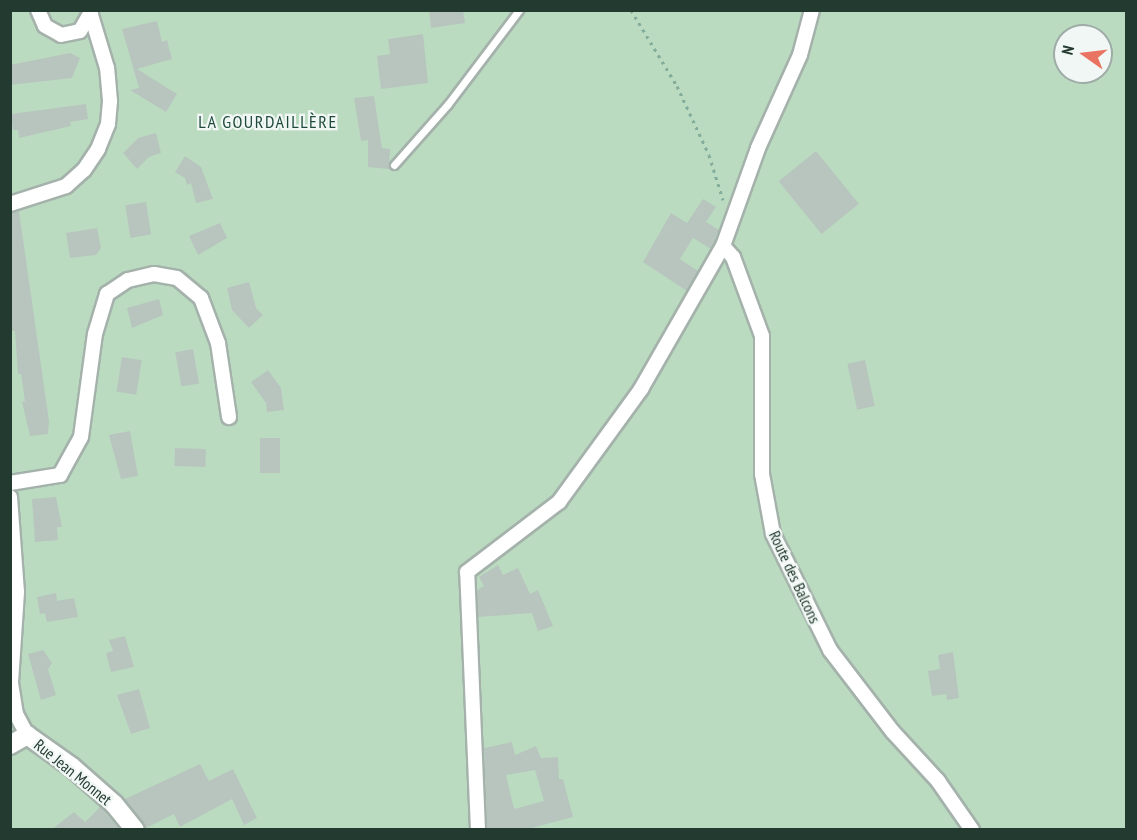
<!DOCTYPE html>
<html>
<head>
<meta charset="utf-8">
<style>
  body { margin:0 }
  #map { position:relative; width:1137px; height:840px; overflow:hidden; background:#e1ebe5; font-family:"PT Sans Narrow",sans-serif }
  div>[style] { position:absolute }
  .green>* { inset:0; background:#bbdbc0 }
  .building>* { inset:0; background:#b7c5be; transform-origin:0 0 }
  .path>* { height:3px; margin-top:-1.5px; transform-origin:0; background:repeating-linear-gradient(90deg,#83ac9b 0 3px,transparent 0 7.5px) }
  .roads { filter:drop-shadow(2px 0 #a4b2ab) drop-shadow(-2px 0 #a4b2ab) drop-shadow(0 2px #a4b2ab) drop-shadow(0 -2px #a4b2ab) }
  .service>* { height:7px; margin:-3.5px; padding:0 3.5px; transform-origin:3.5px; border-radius:3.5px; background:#fff }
  .minor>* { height:14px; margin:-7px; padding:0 7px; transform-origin:7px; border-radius:7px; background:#fff }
  .tertiary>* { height:18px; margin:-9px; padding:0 9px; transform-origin:9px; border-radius:9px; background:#fff }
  span { translate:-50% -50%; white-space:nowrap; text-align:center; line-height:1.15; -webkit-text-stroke:4.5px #f1f7f4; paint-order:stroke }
  .street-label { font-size:16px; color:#233a31 }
  .neighbourhood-label { font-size:18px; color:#204b3c; letter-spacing:1.5px }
  .frame { position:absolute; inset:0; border:12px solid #233a31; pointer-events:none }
  .north { position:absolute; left:1053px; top:24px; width:60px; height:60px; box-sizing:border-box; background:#f1f7f4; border:2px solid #9faba6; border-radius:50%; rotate:284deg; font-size:16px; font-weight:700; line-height:24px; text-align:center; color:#233a31 }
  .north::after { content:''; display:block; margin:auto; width:21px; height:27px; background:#e97461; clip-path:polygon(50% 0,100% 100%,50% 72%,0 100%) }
</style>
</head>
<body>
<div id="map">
  <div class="green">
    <div style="clip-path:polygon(evenodd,10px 11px,1126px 11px,1126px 829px,11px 829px,10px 11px,1065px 36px,1101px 36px,1101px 72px,1065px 72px,1065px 36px)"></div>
  </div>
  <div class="building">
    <div style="clip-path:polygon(429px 10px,463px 10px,465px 23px,431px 28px)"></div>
    <div style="clip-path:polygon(157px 21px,162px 42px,167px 40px,172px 59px,137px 69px,177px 94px,166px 112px,130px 90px,139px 88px,122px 29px)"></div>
    <div style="clip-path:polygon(423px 34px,428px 83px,381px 89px,377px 56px,390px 54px,388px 39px)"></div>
    <div style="clip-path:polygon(70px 53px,80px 58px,72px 78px,10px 85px,10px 65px)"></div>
    <div style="clip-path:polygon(374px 96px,382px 148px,390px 149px,389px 169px,368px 167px,368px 140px,361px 141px,354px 98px)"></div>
    <div style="clip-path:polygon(86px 104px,88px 119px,70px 122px,71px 126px,19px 138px,18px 130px,13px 130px,11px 114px)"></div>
    <div style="clip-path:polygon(156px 133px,161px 153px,149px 157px,137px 169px,123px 153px,138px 138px)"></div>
    <div style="left:816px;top:151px;width:68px;height:48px;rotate:51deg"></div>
    <div style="clip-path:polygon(185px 156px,201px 167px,213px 199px,196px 203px,191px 183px,187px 185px,185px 178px,175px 172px)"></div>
    <div style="clip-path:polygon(703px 199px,716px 207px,706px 222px,719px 230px,711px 249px,693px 238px,680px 259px,698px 271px,687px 291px,643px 262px,671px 213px,687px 223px)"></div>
    <div style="left:146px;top:202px;width:33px;height:21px;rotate:81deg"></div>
    <div style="clip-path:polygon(19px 211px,49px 421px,48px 434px,30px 436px,22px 402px,25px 401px,21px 374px,18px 374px,15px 331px,12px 331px,10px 323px,10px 213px)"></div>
    <div style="clip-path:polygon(220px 223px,227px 238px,198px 255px,189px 236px)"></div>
    <div style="clip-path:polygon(97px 228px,101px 248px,96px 255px,70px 258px,66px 233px)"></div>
    <div style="clip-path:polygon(249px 282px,256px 308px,263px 315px,249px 328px,232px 310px,227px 288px)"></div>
    <div style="clip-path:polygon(159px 299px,163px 315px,132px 328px,127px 308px)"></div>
    <div style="left:193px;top:349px;width:35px;height:18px;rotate:80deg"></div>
    <div style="left:122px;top:357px;width:20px;height:35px;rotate:9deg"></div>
    <div style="left:865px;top:360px;width:47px;height:18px;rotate:78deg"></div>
    <div style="clip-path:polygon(268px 370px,281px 388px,284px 410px,267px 412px,266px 403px,251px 382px)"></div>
    <div style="clip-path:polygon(130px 431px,138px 476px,121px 479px,109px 435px)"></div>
    <div style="left:260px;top:438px;width:20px;height:35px"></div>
    <div style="left:175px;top:448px;width:31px;height:18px;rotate:2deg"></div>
    <div style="clip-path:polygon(56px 497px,62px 527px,57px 527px,58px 540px,35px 542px,32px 499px)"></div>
    <div style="clip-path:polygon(498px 565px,503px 575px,518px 568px,530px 594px,538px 590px,553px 626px,538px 631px,532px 613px,478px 617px,477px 590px,484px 586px,479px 577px)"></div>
    <div style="clip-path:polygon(56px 593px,57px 601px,74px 598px,78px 617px,47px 622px,45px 613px,40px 614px,37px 597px)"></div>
    <div style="clip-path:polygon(125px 636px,134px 667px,111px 672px,106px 653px,113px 651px,109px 640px)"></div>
    <div style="clip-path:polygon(43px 650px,52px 663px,48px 669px,56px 695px,41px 700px,28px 654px)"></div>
    <div style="clip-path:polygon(953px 652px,959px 698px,947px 700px,946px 694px,932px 696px,928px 671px,940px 669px,938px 655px)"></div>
    <div style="clip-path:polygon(139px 689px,150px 728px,131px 734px,117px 695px)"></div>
    <div style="clip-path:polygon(evenodd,512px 742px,515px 755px,536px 746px,541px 758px,558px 757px,559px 779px,563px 779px,573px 817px,524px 830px,487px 830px,484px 748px,512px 742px,535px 770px,544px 801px,514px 809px,506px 775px,535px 770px)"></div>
    <div style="clip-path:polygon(200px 764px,209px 781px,233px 769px,257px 818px,244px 825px,232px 799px,180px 827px,174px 814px,146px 828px,125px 799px)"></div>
    <div style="clip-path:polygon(100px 807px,120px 830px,51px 830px,74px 812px,85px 822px)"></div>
  </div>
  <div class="path">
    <div style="left:631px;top:10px;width:89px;rotate:58.8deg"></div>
    <div style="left:677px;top:86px;width:76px;rotate:65.1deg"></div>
    <div style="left:709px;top:155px;width:47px;rotate:72.7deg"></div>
  </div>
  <div class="roads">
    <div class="service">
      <div style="left:394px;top:165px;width:81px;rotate:-48.5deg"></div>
      <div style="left:448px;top:104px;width:118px;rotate:-52.9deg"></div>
    </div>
    <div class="minor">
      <div style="left:38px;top:10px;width:17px;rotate:66deg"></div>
      <div style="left:45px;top:26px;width:18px;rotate:29deg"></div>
      <div style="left:61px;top:35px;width:19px;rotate:-12deg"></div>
      <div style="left:80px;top:31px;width:22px;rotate:-60deg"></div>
      <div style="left:10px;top:204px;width:59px;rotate:-17.8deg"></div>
      <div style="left:66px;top:186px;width:24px;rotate:-42deg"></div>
      <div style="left:84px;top:170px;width:25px;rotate:-56deg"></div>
      <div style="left:98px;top:149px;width:27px;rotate:-68deg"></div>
      <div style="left:108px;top:124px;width:23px;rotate:-85deg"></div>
      <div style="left:110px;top:101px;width:33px;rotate:-95deg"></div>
      <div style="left:107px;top:68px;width:55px;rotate:-106.8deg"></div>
      <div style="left:723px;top:246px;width:15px;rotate:48deg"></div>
      <div style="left:733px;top:257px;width:84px;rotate:69.8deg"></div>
      <div style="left:762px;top:336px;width:138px;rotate:90deg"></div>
      <div style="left:762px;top:474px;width:61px;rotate:79.6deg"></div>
      <div style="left:773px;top:534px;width:129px;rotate:63.8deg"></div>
      <div style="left:830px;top:650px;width:103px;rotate:52.5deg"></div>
      <div style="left:893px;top:732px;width:67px;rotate:47.4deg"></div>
      <div style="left:938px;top:781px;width:60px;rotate:55.2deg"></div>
      <div style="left:10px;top:483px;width:51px;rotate:-9.1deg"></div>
      <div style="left:60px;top:475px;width:43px;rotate:-61.1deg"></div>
      <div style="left:81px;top:437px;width:104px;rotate:-82.3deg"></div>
      <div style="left:95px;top:334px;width:42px;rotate:-73.3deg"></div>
      <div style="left:107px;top:294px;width:25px;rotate:-34deg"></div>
      <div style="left:128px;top:280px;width:27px;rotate:-13deg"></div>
      <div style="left:154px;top:274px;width:23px;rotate:10deg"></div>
      <div style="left:177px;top:278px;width:31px;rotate:40deg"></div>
      <div style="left:201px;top:298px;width:48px;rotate:69.3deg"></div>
      <div style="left:218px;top:343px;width:75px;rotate:81.5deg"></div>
      <div style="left:10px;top:497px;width:95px;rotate:85.8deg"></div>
      <div style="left:17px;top:592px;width:91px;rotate:93.8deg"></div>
      <div style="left:11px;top:683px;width:31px;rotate:81deg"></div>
      <div style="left:16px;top:714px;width:24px;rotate:62deg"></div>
      <div style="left:478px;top:830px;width:258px;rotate:-92.4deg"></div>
      <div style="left:467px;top:572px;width:116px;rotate:-37.3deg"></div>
      <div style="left:559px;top:502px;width:140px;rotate:-54deg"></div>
      <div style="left:641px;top:389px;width:165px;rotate:-60.2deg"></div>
      <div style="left:723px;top:246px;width:104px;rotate:-70.3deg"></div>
      <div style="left:758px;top:148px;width:102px;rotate:-65.7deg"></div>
      <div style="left:800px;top:55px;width:47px;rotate:-75.1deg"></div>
    </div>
    <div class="tertiary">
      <div style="left:10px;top:745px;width:20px;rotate:-30deg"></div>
      <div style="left:27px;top:735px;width:55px;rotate:35.4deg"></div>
      <div style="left:72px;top:767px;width:56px;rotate:41.4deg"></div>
      <div style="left:114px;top:804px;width:33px;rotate:51deg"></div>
    </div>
  </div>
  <div class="street-label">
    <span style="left:795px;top:577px;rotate:65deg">Route des Balcons</span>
    <span style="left:73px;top:772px;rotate:39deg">Rue Jean Monnet</span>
  </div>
  <div class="neighbourhood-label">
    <span style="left:268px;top:122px">LA GOURDAILLÈRE</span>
  </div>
  <div class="frame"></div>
  <div class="north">N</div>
</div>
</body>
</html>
